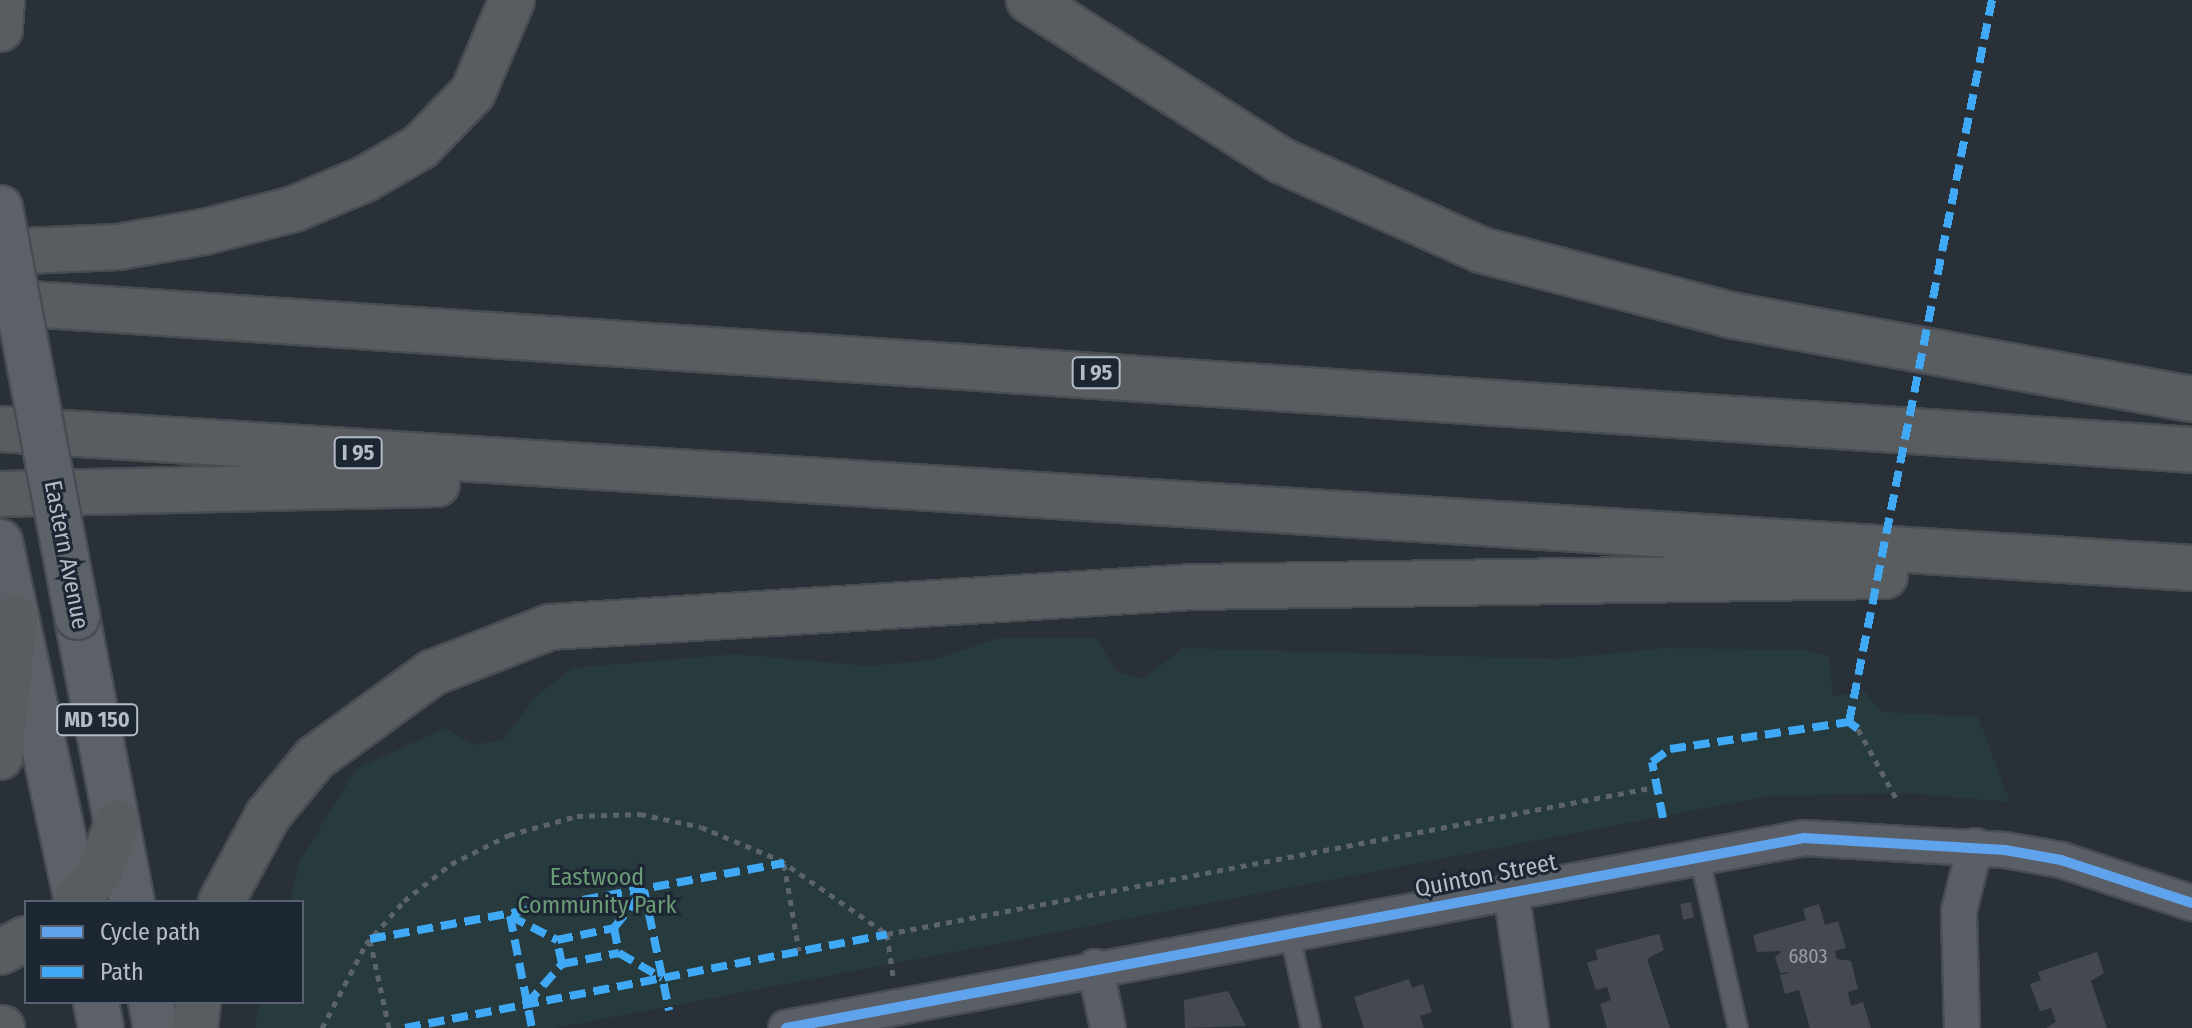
<!DOCTYPE html>
<html>
<head>
<meta charset="utf-8">
<style>
  body { margin:0 }
  #map { position:relative; width:2192px; height:1028px; overflow:hidden; background:#2a3038; font-family:"Fira Sans Condensed",sans-serif }
  div>[style] { position:absolute }
  .green>* { inset:0; background:#273a3e }
  .building>* { inset:0; background:#444950; transform-origin:0 0 }
  .path>* { height:5px; margin-top:-2.5px; transform-origin:0; background:repeating-linear-gradient(90deg,#5d636a 0 6px,transparent 0 12px) }
  .roads { filter:drop-shadow(2px 0 #484c53) drop-shadow(-2px 0 #484c53) drop-shadow(0 2px #484c53) drop-shadow(0 -2px #484c53) }
  .lane>* { height:18px; margin:-9px; padding:0 9px; transform-origin:9px; border-radius:9px; background:#5a5e66 }
  .street>* { height:34px; margin:-17px; padding:0 17px; transform-origin:17px; border-radius:17px; background:#5a5e66 }
  .primary>* { height:44px; margin:-22px; padding:0 22px; transform-origin:22px; border-radius:22px; background:#5c6168 }
  .highway>* { height:44px; margin:-22px; padding:0 22px; transform-origin:22px; border-radius:22px; background:#5a5d60 }
  .bridges { filter:drop-shadow(2px 0 #484c55) drop-shadow(-2px 0 #484c55) drop-shadow(0 2px #484c55) drop-shadow(0 -2px #484c55) }
  .primary-bridge>* { height:44px; margin:-22px; padding:0 22px; transform-origin:22px; border-radius:22px; background:#5c6168 }
  .quiet>* { height:8px; margin-top:-4px; transform-origin:0; background:repeating-linear-gradient(90deg,#3fa9f5 0 16px,transparent 0 24px) }
  .cycleway>* { height:10px; margin:-5px; padding:0 5px; transform-origin:5px; border-radius:5px; background:#60a3ed }
  span { translate:-50% -50%; white-space:nowrap; text-align:center; line-height:1.15; -webkit-text-stroke:6px #1d2633; paint-order:stroke }
  .number-label { font-size:20px; color:#989fab }
  .number-label span { -webkit-text-stroke-width:0 }
  .shield-label span { padding:2px 6px; background:#1d2633; border:2px solid; border-radius:6px; -webkit-text-stroke-width:0 }
  .shield-label { font-size:22px; color:#b4bcc9; font-weight:700 }
  .street-label { font-size:24px; color:#b4bcc9 }
  .park-label { font-size:24px; color:#6b9a76 }
  .legend { position:absolute; left:24px; top:900px; width:280px; height:104px; box-sizing:border-box; background:#1d2633; border:2px solid #59626f; margin:0; padding:10px 14px; list-style:none; font-size:24px; color:#b4bcc9 }
  .legend li { display:flex; align-items:center; gap:16px; height:40px }
  .legend b { width:40px; border:2px solid #59626f }
</style>
</head>
<body>
<div id="map">
  <div class="green">
    <div style="clip-path:polygon(999px 638px,1097px 638px,1116px 671px,1143px 679px,1183px 648px,1556px 659px,1665px 648px,1808px 650px,1829px 656px,1833px 696px,1864px 691px,1882px 712px,1978px 717px,2010px 802px,1907px 793px,1769px 796px,556px 1028px,255px 1028px,259px 1002px,302px 1002px,302px 902px,289px 902px,300px 861px,356px 769px,445px 728px,474px 745px,504px 739px,535px 697px,572px 668px,735px 654px,869px 666px,932px 660px)"></div>
  </div>
  <div class="building">
    <div style="left:1691px;top:902px;width:16px;height:11px;rotate:79deg"></div>
    <div style="clip-path:polygon(1819px 904px,1825px 925px,1838px 921px,1846px 948px,1835px 951px,1837px 959px,1851px 961px,1858px 989px,1848px 992px,1851px 1006px,1863px 1002px,1871px 1028px,1810px 1028px,1799px 990px,1785px 994px,1780px 975px,1792px 972px,1780px 973px,1775px 957px,1782px 951px,1757px 952px,1753px 935px,1806px 920px,1803px 909px)"></div>
    <div style="clip-path:polygon(1659px 934px,1664px 950px,1647px 959px,1670px 1028px,1607px 1028px,1600px 1004px,1611px 1000px,1607px 987px,1596px 990px,1587px 963px,1598px 959px,1595px 950px)"></div>
    <div style="clip-path:polygon(2097px 952px,2104px 973px,2091px 981px,2107px 1028px,2046px 1028px,2056px 1022px,2051px 1008px,2040px 1011px,2030px 984px,2041px 980px,2038px 972px)"></div>
    <div style="clip-path:polygon(1409px 979px,1412px 988px,1423px 984px,1432px 1012px,1420px 1016px,1424px 1028px,1364px 1028px,1354px 997px)"></div>
    <div style="clip-path:polygon(1228px 991px,1246px 1026px,1185px 1028px,1184px 1000px)"></div>
  </div>
  <div class="path">
    <div style="left:1858px;top:729px;width:79px;rotate:61.2deg"></div>
    <div style="left:784px;top:864px;width:88px;rotate:80.2deg"></div>
    <div style="left:887px;top:934px;width:42px;rotate:81.9deg"></div>
    <div style="left:370px;top:940px;width:90px;rotate:77.8deg"></div>
    <div style="left:322px;top:1028px;width:95px;rotate:-62.4deg"></div>
    <div style="left:366px;top:944px;width:57px;rotate:-48.5deg"></div>
    <div style="left:404px;top:901px;width:60px;rotate:-38.2deg"></div>
    <div style="left:451px;top:864px;width:65px;rotate:-26.6deg"></div>
    <div style="left:509px;top:835px;width:71px;rotate:-15.6deg"></div>
    <div style="left:577px;top:816px;width:63px;rotate:-1.8deg"></div>
    <div style="left:640px;top:814px;width:62px;rotate:12deg"></div>
    <div style="left:701px;top:827px;width:86px;rotate:22.7deg"></div>
    <div style="left:780px;top:860px;width:130px;rotate:34.7deg"></div>
    <div style="left:887px;top:934px;width:782px;rotate:-10.84deg"></div>
  </div>
  <div class="roads">
    <div class="lane">
      <div style="left:1699px;top:855px;width:177px;rotate:77.3deg"></div>
      <div style="left:1290px;top:935px;width:95px;rotate:77.3deg"></div>
    </div>
    <div class="street">
      <div style="left:1511px;top:891px;width:138px;rotate:81.7deg"></div>
      <div style="left:1095px;top:967px;width:62px;rotate:78deg"></div>
      <div style="left:786px;top:1028px;width:1036px;rotate:-10.57deg"></div>
      <div style="left:1804px;top:838px;width:201px;rotate:3.4deg"></div>
      <div style="left:2005px;top:850px;width:57px;rotate:10.1deg"></div>
      <div style="left:2061px;top:860px;width:138px;rotate:18.2deg"></div>
      <div style="left:1962px;top:1028px;width:117px;rotate:-91.5deg"></div>
      <div style="left:1959px;top:911px;width:67px;rotate:-76.2deg"></div>
    </div>
    <div class="primary">
      <div style="left:0;top:542px;width:368px;rotate:77.9deg"></div>
      <div style="left:77px;top:617px;width:290px;rotate:79.1deg"></div>
      <div style="left:96px;top:1002px;width:26px;rotate:79deg"></div>
      <div style="left:151px;top:1002px;width:26px;rotate:79deg"></div>
    </div>
    <div class="highway">
      <div style="left:1029px;top:0;width:298px;rotate:32.5deg"></div>
      <div style="left:1280px;top:160px;width:220px;rotate:24.1deg"></div>
      <div style="left:1481px;top:250px;width:257px;rotate:14.6deg"></div>
      <div style="left:1730px;top:315px;width:470px;rotate:10.3deg"></div>
      <div style="left:0;top:29px;width:29px;rotate:-86deg"></div>
      <div style="left:0;top:252px;width:118px;rotate:-2.4deg"></div>
      <div style="left:118px;top:247px;width:87px;rotate:-9.9deg"></div>
      <div style="left:204px;top:232px;width:93px;rotate:-14.3deg"></div>
      <div style="left:294px;top:209px;width:77px;rotate:-22.9deg"></div>
      <div style="left:365px;top:179px;width:64px;rotate:-30.2deg"></div>
      <div style="left:420px;top:147px;width:76px;rotate:-46.1deg"></div>
      <div style="left:473px;top:92px;width:100px;rotate:-67deg"></div>
      <div style="left:0;top:302px;width:2197px;rotate:3.86deg"></div>
      <div style="left:0;top:429px;width:2196px;rotate:3.63deg"></div>
      <div style="left:0;top:494px;width:437px;rotate:-1.3deg"></div>
      <div style="left:0;top:757px;width:140px;rotate:-83.8deg"></div>
      <div style="left:76px;top:902px;width:39px;rotate:-52deg"></div>
      <div style="left:100px;top:871px;width:51px;rotate:-70.5deg"></div>
      <div style="left:221px;top:902px;width:99px;rotate:-61.6deg"></div>
      <div style="left:268px;top:815px;width:74px;rotate:-50.5deg"></div>
      <div style="left:315px;top:758px;width:145px;rotate:-36deg"></div>
      <div style="left:432px;top:673px;width:127px;rotate:-21.3deg"></div>
      <div style="left:550px;top:627px;width:644px;rotate:-3.56deg"></div>
      <div style="left:1193px;top:587px;width:692px;rotate:-0.91deg"></div>
      <div style="left:0;top:952px;width:29px;rotate:-27deg"></div>
      <div style="left:0;top:1028px;width:2px"></div>
      <div style="left:195px;top:1028px;width:26px;rotate:-83deg"></div>
    </div>
  </div>
  <div class="bridges">
    <div class="primary-bridge">
      <div style="left:0;top:208px;width:416px;rotate:79.3deg"></div>
    </div>
  </div>
  <div class="quiet">
    <div style="left:1849px;top:722px;width:736px;rotate:-78.8deg"></div>
    <div style="left:1663px;top:818px;width:57px;rotate:-101.1deg"></div>
    <div style="left:1652px;top:762px;width:22px;rotate:-36deg"></div>
    <div style="left:1670px;top:749px;width:181px;rotate:-8.6deg"></div>
    <div style="left:1849px;top:722px;width:11px;rotate:38deg"></div>
    <div style="left:644px;top:890px;width:123px;rotate:78.2deg"></div>
    <div style="left:510px;top:916px;width:114px;rotate:78.9deg"></div>
    <div style="left:510px;top:916px;width:53px;rotate:27.1deg"></div>
    <div style="left:614px;top:928px;width:48px;rotate:-51.7deg"></div>
    <div style="left:370px;top:939px;width:421px;rotate:-10.4deg"></div>
    <div style="left:562px;top:964px;width:25px;rotate:-102deg"></div>
    <div style="left:557px;top:940px;width:58px;rotate:-11.9deg"></div>
    <div style="left:614px;top:928px;width:25px;rotate:79deg"></div>
    <div style="left:527px;top:1004px;width:53px;rotate:-48.8deg"></div>
    <div style="left:562px;top:964px;width:58px;rotate:-10.9deg"></div>
    <div style="left:619px;top:953px;width:50px;rotate:30.2deg"></div>
    <div style="left:405px;top:1028px;width:491px;rotate:-11deg"></div>
  </div>
  <div class="cycleway">
    <div style="left:786px;top:1028px;width:1036px;rotate:-10.57deg"></div>
    <div style="left:1804px;top:838px;width:201px;rotate:3.4deg"></div>
    <div style="left:2005px;top:850px;width:57px;rotate:10.1deg"></div>
    <div style="left:2061px;top:860px;width:138px;rotate:18.2deg"></div>
  </div>
  <div class="number-label">
    <span style="left:1808px;top:956px">6803</span>
  </div>
  <div class="shield-label">
    <span style="left:1096px;top:373px">I 95</span>
    <span style="left:358px;top:453px">I 95</span>
    <span style="left:97px;top:720px">MD 150</span>
  </div>
  <div class="street-label">
    <span style="left:66px;top:555px;rotate:79deg">Eastern Avenue</span>
    <span style="left:1486px;top:876px;rotate:-11deg">Quinton Street</span>
  </div>
  <div class="park-label">
    <span style="left:597px;top:892px">Eastwood<br>Community Park</span>
  </div>
  <ul class="legend">
  <li><b style="height:10px;background:#60a3ed"></b>Cycle path</li>
  <li><b style="height:10px;background:#3fa9f5"></b>Path</li>
  </ul>
</div>
</body>
</html>
